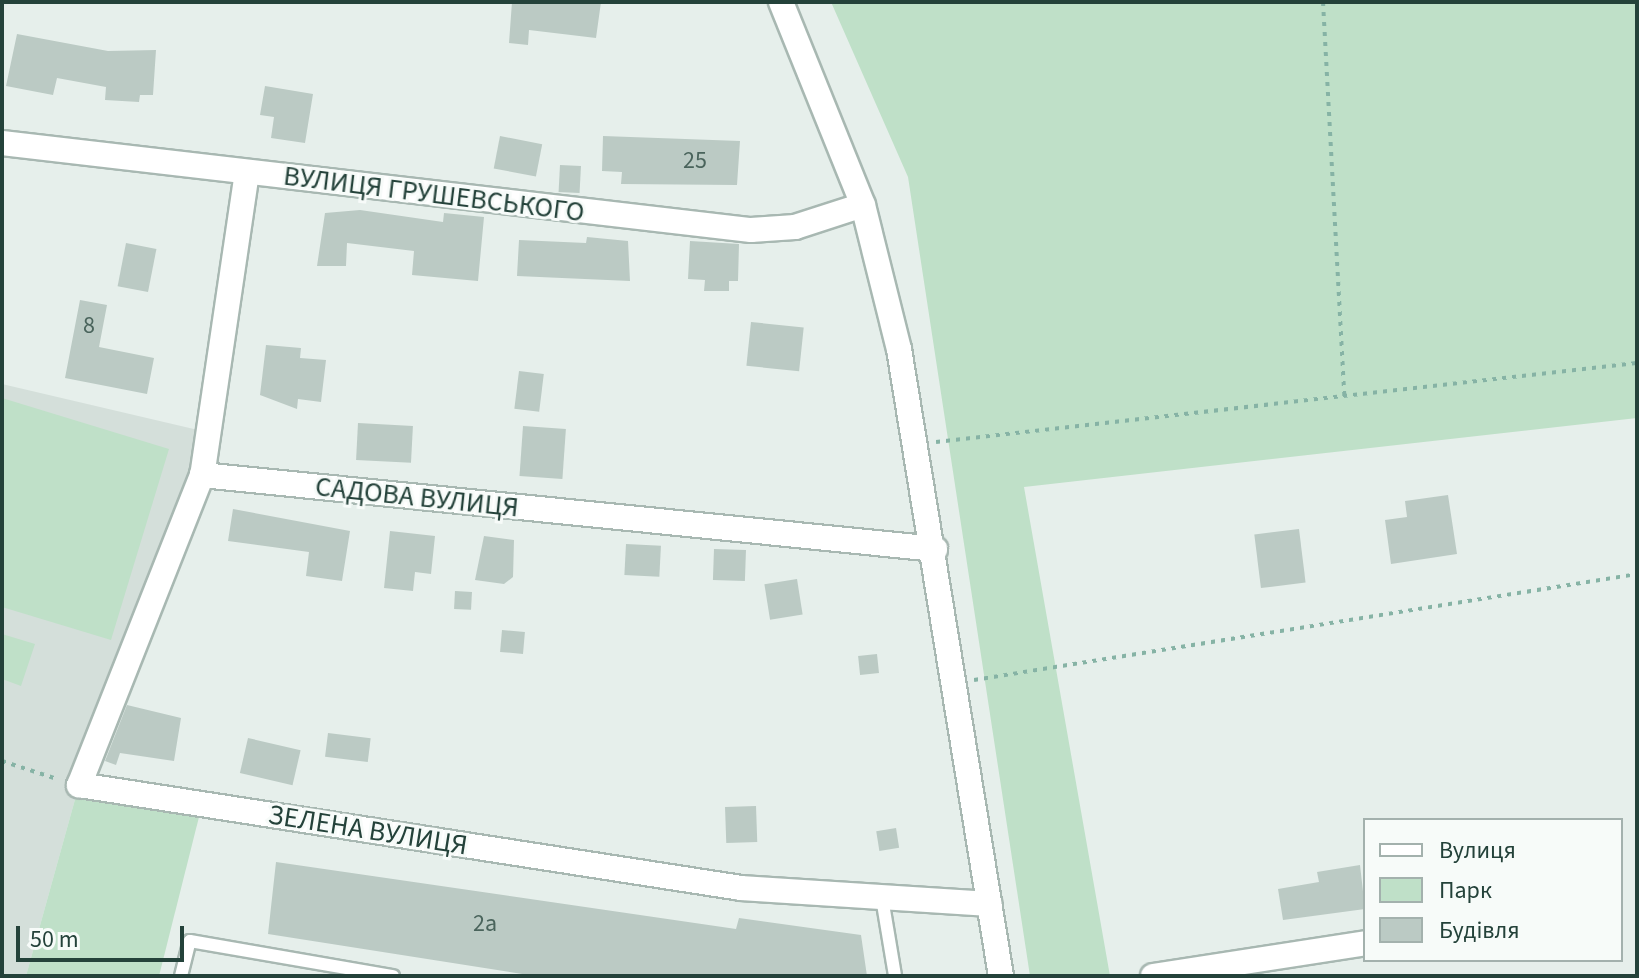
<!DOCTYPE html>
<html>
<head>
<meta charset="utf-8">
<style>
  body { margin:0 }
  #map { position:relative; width:1639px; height:978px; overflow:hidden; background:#e6efeb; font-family:"Source Sans 3",sans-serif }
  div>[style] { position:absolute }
  .built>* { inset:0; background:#d4dfda }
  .green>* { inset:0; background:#bfe0c8 }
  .building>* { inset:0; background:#bbcac4; transform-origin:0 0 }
  .path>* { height:4px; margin-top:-2px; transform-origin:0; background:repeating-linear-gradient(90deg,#86b3a5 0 4px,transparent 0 10px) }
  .roads { filter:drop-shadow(2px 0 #a8b8b2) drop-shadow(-2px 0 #a8b8b2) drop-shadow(0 2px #a8b8b2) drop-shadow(0 -2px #a8b8b2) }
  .lane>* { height:12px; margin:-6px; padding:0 6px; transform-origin:6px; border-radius:6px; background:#fff }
  .street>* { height:24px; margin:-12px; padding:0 12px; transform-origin:12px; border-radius:12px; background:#fff }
  .secondary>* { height:24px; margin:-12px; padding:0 12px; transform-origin:12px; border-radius:12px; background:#fff }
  span { translate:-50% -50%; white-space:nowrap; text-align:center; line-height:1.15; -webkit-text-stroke:6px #f7fbf9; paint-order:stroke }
  .number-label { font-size:24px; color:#4a645c }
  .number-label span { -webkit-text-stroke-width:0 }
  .street-label { font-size:28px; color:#24423a }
  .frame { position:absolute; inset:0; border:4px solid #24423a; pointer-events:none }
  .legend { position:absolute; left:1363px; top:818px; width:260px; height:144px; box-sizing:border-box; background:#f7fbf9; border:2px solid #a3b1ad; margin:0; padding:10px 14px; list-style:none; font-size:24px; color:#24423a }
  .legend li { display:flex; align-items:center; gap:16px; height:40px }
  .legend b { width:40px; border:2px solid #a3b1ad }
  .scale { position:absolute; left:16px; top:926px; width:168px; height:36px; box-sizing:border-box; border:4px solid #24423a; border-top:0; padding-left:10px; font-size:24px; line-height:28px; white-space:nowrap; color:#24423a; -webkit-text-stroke:6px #f7fbf9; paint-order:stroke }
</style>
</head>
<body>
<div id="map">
  <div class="built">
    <div style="clip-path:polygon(2px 384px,198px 430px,202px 475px,79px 785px,26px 976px,2px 976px)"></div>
  </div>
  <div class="green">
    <div style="clip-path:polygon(831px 2px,1637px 2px,1637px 418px,1024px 487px,1110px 976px,1030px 976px,908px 177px)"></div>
    <div style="clip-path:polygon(2px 398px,169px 449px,111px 640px,2px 607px)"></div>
    <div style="clip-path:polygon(2px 634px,35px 644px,21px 686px,2px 679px)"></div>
    <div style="clip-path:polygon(79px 785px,202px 805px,159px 976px,26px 976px)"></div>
  </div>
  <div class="building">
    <div style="clip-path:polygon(512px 2px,601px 2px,596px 38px,529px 30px,528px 45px,509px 43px)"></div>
    <div style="clip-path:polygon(17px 34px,108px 51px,156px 50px,153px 95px,140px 95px,139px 102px,105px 100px,106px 87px,57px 78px,53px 95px,6px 86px)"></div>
    <div style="clip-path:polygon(265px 86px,313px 94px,305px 143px,271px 138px,274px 117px,260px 115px)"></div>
    <div style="left:500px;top:136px;width:43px;height:33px;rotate:11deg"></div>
    <div style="clip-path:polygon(603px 136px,740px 141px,737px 185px,621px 184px,622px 172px,602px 171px)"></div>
    <div style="left:560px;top:165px;width:21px;height:27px;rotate:3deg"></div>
    <div style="clip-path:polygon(360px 210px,443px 222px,444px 213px,484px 217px,478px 281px,412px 275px,414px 251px,347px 243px,346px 266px,317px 266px,325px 213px)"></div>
    <div style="clip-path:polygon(587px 237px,628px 241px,630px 281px,517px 276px,519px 240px,586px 243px)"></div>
    <div style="clip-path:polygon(690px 241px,739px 244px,738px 281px,729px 281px,729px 291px,704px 291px,705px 280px,688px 279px)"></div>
    <div style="left:126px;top:243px;width:31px;height:44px;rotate:11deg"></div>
    <div style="clip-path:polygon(80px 300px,107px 305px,99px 347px,154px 358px,147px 394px,65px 378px)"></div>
    <div style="left:751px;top:322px;width:53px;height:44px;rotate:6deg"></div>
    <div style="clip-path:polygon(266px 345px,301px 348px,300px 358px,326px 360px,321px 402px,298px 399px,297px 409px,260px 395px)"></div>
    <div style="left:519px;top:371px;width:25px;height:38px;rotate:7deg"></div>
    <div style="left:358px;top:423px;width:55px;height:37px;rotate:3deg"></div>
    <div style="left:523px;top:426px;width:43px;height:50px;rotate:4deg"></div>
    <div style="clip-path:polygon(1448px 495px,1457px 554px,1391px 564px,1385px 520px,1407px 517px,1405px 501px)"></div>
    <div style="clip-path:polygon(233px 509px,350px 531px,342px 581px,306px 576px,309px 552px,228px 541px)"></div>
    <div style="left:1299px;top:529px;width:54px;height:45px;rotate:83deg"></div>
    <div style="clip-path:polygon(390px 531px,435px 536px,431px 574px,415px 572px,413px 591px,384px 588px)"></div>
    <div style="clip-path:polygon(484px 536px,514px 540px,513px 577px,504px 584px,475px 580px)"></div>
    <div style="left:626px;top:544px;width:35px;height:31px;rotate:3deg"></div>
    <div style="left:714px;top:549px;width:32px;height:31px;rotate:2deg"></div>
    <div style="left:797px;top:579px;width:36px;height:33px;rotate:81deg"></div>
    <div style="left:455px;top:591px;width:17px;height:18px;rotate:3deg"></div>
    <div style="left:502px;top:630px;width:23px;height:22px;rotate:5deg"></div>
    <div style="left:877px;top:654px;width:19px;height:19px;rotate:84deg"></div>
    <div style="clip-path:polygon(127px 705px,181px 718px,174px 761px,120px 753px,116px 765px,105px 761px)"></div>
    <div style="left:328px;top:733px;width:43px;height:24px;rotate:7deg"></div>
    <div style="left:248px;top:738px;width:54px;height:36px;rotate:13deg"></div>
    <div style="left:756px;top:806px;width:36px;height:31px;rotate:88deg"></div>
    <div style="left:896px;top:828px;width:20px;height:20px;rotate:81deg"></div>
    <div style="clip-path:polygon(276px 862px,736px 929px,739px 918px,861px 935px,867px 976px,535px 976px,268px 934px)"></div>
    <div style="clip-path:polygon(1360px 865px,1365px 909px,1283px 920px,1278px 889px,1319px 882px,1317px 872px)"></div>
  </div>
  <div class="path">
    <div style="left:1323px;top:2px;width:395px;rotate:86.9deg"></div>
    <div style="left:936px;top:442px;width:705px;rotate:-6.43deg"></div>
    <div style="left:974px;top:680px;width:671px;rotate:-9.08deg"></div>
    <div style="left:2px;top:761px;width:58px;rotate:18.1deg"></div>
  </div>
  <div class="roads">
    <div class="lane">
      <div style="left:882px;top:898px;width:79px;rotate:80.5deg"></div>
      <div style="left:181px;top:976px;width:36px;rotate:-76deg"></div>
      <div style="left:190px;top:941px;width:206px;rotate:9.8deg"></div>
    </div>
    <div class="street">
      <div style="left:2px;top:143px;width:754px;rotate:6.63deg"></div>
      <div style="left:751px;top:230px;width:44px;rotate:-3.9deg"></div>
      <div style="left:795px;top:227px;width:71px;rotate:-17.9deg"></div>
      <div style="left:247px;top:172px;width:306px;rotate:98.4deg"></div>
      <div style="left:202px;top:475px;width:737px;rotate:5.76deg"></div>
      <div style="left:202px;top:475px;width:334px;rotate:111.6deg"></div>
      <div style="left:79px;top:785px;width:670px;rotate:8.84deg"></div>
      <div style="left:741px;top:888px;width:249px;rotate:3.7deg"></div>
      <div style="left:1153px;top:976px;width:215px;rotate:-8.8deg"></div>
    </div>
    <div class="secondary">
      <div style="left:781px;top:2px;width:219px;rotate:68deg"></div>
      <div style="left:863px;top:205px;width:148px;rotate:76deg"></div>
      <div style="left:899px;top:349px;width:635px;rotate:80.76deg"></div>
    </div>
  </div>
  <div class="number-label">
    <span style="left:695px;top:161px">25</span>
    <span style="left:89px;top:326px">8</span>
    <span style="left:485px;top:924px">2а</span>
  </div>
  <div class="street-label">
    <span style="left:434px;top:194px;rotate:7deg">ВУЛИЦЯ ГРУШЕВСЬКОГО</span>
    <span style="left:417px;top:497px;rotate:6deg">САДОВА ВУЛИЦЯ</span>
    <span style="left:368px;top:830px;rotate:9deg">ЗЕЛЕНА ВУЛИЦЯ</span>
  </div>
  <div class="frame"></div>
  <ul class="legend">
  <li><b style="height:10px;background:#fff"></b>Вулиця</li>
  <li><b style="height:22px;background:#bfe0c8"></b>Парк</li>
  <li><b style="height:22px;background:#bbcac4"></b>Будівля</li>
  </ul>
  <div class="scale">50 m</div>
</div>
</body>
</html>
